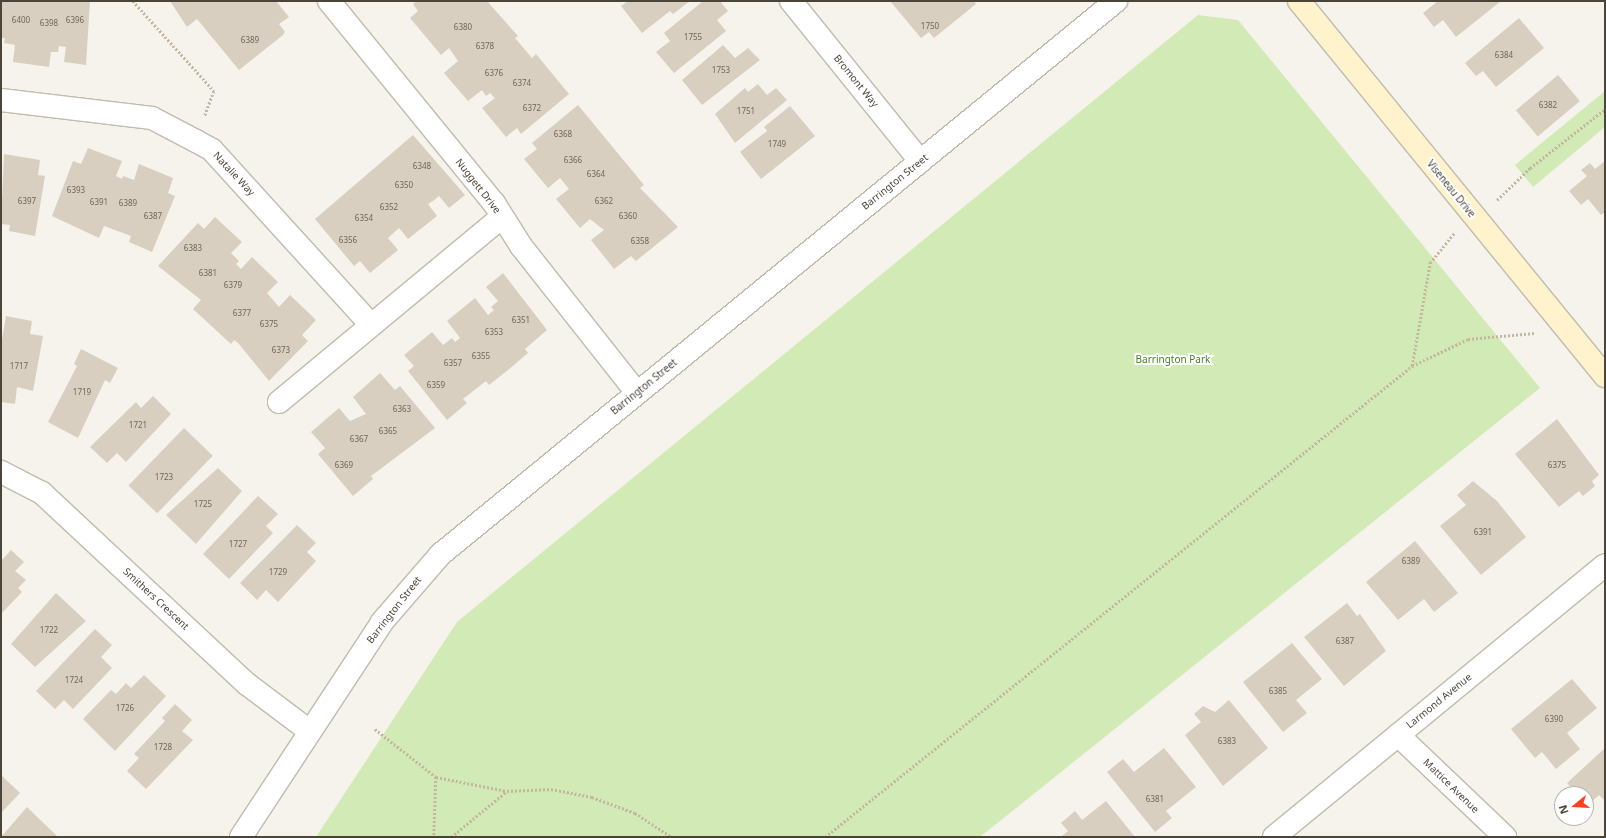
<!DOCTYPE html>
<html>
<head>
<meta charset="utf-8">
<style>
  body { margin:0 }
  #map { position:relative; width:1606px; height:838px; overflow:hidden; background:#f6f3ec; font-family:"Noto Sans",sans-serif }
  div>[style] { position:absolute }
  .green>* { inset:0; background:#d2eab5 }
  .building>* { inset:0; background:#d8cfc1; transform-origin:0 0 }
  .path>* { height:2.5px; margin-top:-1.25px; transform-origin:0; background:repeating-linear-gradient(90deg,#c4b79f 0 2px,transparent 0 4px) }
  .roads { filter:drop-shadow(1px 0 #c2bbae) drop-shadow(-1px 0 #c2bbae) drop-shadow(0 1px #c2bbae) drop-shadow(0 -1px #c2bbae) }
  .street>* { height:22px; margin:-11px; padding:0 11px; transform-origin:11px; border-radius:11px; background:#fff }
  .secondary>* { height:22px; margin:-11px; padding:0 11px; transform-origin:11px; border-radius:11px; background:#fff3cd }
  span { translate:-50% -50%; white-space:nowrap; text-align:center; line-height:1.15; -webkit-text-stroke:4px #fff; paint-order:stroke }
  .number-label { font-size:8px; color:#6e675b }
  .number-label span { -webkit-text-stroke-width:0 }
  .street-label { font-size:10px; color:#4b4439 }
  .park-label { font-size:10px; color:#4a7f2a }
  .frame { position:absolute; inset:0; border:2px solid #4b4439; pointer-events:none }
  .north { position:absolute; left:1554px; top:786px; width:40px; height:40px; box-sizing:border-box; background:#fff; border:1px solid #b7b4b0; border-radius:50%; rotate:252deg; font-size:11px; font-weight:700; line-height:16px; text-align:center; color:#4b4439 }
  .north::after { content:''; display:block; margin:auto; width:14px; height:18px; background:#fc3f1d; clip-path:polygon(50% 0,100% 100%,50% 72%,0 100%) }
</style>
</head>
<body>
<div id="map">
  <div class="green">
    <div style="clip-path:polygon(1198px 15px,1238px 20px,1540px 388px,980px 837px,316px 837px,457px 622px)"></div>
    <div style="clip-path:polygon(1605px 91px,1605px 127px,1533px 187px,1515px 165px)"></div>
  </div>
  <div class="building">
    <div style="clip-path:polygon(1px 1px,90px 1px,86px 65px,64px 62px,66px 47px,59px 46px,58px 52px,51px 52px,49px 67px,13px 62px,15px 45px,4px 43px,5px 38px,1px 38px)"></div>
    <div style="clip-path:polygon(170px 1px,276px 1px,289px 17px,279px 24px,285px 32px,283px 35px,239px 70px,197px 19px,187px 27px)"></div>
    <div style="clip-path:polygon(417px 1px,487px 1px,518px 36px,515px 38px,532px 58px,536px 54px,569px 94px,521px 134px,517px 128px,506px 137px,482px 108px,495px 98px,490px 93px,486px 96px,482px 90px,468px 101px,444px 73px,458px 61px,449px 48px,441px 55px,410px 18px,418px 11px,413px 4px)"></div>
    <div style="clip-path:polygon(628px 1px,690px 1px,673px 14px,670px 11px,642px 33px,621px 6px)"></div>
    <div style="clip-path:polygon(703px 1px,720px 1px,728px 11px,717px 20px,726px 31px,674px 73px,656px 52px,670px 41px,664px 33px)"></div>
    <div style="clip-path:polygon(890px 1px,974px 1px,976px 4px,934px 38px,929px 32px,921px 38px)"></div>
    <div style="clip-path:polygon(1438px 1px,1501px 1px,1456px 37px,1443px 20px,1434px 27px,1423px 13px)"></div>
    <div style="clip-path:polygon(1519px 18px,1544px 48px,1496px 87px,1483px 71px,1476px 76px,1465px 63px)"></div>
    <div style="clip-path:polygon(723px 45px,735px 58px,748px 48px,760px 60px,702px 105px,682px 80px)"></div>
    <div style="left:1558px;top:75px;width:34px;height:55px;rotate:50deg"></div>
    <div style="clip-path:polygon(758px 84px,767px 95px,776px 88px,787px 100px,735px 143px,715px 114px,745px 88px,748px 92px)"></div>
    <div style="clip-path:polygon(578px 105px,644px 185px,640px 188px,678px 227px,636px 261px,631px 256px,614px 269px,591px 240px,604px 230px,590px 219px,580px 228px,556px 199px,569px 189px,560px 178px,548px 188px,524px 159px,537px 149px,532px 143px)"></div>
    <div style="clip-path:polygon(790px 106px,815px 136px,761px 179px,740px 152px,767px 131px,764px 127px)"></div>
    <div style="clip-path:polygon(413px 135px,465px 195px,449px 208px,439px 196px,433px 201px,428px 204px,437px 216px,408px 239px,399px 228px,388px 238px,398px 250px,370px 273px,360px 261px,354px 266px,315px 219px)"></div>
    <div style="clip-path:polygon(88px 148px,122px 161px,116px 176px,122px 179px,123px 176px,134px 180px,139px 164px,173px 178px,168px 193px,175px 196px,152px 252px,129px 242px,131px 236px,104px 226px,99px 238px,52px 216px,73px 161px,81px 164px)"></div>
    <div style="clip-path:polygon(4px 154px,40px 160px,38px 175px,45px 176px,35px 236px,9px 231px,10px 225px,1px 224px)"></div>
    <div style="clip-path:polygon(1605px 161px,1605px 212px,1601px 215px,1588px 199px,1581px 205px,1569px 191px,1587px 176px,1581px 170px,1590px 163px,1595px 169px)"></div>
    <div style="clip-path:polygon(215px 217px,242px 242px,231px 253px,239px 261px,236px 264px,241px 269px,252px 257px,278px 282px,267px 293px,279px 307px,290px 295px,316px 320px,302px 335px,308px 341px,269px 381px,239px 344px,234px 340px,231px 344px,193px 309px,201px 300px,158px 266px,198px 223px,204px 229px)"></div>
    <div style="clip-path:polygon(503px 273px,547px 330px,525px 349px,528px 353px,508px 370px,489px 385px,486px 381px,463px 399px,467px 403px,447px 420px,408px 371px,414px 366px,404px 355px,432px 332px,443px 345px,452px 338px,455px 342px,460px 338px,447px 321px,475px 298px,488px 315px,494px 310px,491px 307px,498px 301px,486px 287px)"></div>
    <div style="clip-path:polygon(6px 316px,32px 321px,30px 334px,43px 336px,33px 391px,17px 387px,15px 404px,1px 402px,1px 345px)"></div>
    <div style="clip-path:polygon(81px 349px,118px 368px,110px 383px,105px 380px,78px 438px,48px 422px,77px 366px,74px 364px)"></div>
    <div style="clip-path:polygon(380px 373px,395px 390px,400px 386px,435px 428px,371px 476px,373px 479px,353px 496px,318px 454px,325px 448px,311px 432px,339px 408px,350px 421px,366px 414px,353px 397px)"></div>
    <div style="clip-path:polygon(153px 396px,171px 414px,126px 462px,117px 453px,107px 463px,90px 447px,136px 402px,141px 408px)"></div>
    <div style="clip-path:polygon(1557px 419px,1599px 475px,1592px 481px,1595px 486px,1583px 496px,1579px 491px,1559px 507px,1515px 454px)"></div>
    <div style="left:184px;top:428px;width:40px;height:80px;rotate:44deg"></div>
    <div style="clip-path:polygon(218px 468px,242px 491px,196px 544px,166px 515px)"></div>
    <div style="clip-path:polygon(1473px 481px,1497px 501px,1526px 537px,1481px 575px,1440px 526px,1466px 505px,1457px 495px)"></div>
    <div style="clip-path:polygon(258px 496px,278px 514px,266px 526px,273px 533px,229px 579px,203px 554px)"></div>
    <div style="clip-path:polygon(297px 525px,316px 543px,307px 552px,316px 561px,278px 602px,266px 590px,257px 600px,240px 583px)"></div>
    <div style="clip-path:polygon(1415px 541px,1458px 593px,1434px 612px,1424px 599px,1398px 620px,1366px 582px)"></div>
    <div style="clip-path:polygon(11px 550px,24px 562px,15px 571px,26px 580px,18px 588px,22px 592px,1px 614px,1px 561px)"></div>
    <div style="clip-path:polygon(56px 593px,86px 621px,35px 667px,11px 644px)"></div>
    <div style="clip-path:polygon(1347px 603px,1357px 616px,1360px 614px,1386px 651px,1344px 686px,1304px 637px)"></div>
    <div style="clip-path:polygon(95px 629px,112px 645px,101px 657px,112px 668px,73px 709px,64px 700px,55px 709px,36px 691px)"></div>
    <div style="clip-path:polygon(1292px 643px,1322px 679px,1296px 700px,1307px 713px,1283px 732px,1243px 682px)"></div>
    <div style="clip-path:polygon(144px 675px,166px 696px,115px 751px,83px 719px,111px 690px,116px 694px,126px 683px,131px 688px)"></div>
    <div style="clip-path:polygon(1572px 679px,1597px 708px,1567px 733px,1580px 749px,1556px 769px,1542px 752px,1535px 758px,1511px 729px)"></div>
    <div style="clip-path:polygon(1229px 700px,1268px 748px,1223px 786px,1185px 735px,1201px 722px,1194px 714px,1203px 706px,1215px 712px)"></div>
    <div style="clip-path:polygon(175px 704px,192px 720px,182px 731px,193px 740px,146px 789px,127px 771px,139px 758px,134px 754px,165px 721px,162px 718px)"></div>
    <div style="clip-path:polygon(1164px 748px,1196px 787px,1166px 811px,1172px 818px,1155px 832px,1107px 772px,1123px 759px,1134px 772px)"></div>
    <div style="clip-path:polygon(1605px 748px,1605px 801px,1599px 795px,1588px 805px,1586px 794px,1577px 794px,1567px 783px)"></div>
    <div style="clip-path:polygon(1px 775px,20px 793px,1px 813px)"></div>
    <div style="clip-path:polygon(1106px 801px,1135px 837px,1062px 836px,1068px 831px,1061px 823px,1075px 811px,1082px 820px)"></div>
    <div style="clip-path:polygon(27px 807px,58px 837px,1px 837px)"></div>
  </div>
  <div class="path">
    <div style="left:133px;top:1px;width:121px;rotate:48deg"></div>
    <div style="left:214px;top:91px;width:27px;rotate:110deg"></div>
    <div style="left:1497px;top:200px;width:46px;rotate:-44.1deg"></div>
    <div style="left:1530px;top:168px;width:95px;rotate:-38.2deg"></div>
    <div style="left:1412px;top:366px;width:105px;rotate:-80.1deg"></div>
    <div style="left:1430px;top:263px;width:38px;rotate:-51deg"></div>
    <div style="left:375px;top:729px;width:78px;rotate:38.2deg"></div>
    <div style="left:436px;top:777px;width:60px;rotate:91.9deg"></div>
    <div style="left:436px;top:777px;width:72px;rotate:11.2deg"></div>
    <div style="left:451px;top:837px;width:72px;rotate:-39.4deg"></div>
    <div style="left:507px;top:791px;width:44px;rotate:-2.6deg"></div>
    <div style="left:551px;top:789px;width:42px;rotate:11deg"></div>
    <div style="left:592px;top:797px;width:46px;rotate:20.4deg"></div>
    <div style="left:635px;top:813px;width:44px;rotate:33deg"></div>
    <div style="left:825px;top:837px;width:753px;rotate:-38.74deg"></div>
    <div style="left:1412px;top:366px;width:62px;rotate:-25.7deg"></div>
    <div style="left:1468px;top:339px;width:67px;rotate:-5.1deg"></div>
  </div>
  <div class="roads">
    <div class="street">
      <div style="left:329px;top:1px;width:261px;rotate:50.8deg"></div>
      <div style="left:494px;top:203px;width:51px;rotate:57.9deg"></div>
      <div style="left:521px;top:246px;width:187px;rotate:51.7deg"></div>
      <div style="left:791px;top:1px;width:206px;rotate:51.1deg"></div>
      <div style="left:1px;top:100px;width:152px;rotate:6.8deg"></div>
      <div style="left:152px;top:118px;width:50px;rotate:27.6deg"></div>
      <div style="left:196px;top:141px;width:18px;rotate:29deg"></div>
      <div style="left:212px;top:150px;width:236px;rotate:47.7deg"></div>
      <div style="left:279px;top:402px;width:290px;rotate:-39.7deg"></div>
      <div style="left:1px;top:472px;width:46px;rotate:27.1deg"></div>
      <div style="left:42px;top:493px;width:280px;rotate:43deg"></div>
      <div style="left:247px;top:684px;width:76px;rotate:37deg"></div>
      <div style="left:1398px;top:735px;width:148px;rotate:43.6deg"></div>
      <div style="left:241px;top:837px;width:257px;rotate:-56.7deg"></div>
      <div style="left:382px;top:622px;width:90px;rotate:-49.1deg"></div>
      <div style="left:441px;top:554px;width:873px;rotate:-39.33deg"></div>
      <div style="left:1274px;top:837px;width:428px;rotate:-39.4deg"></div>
    </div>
    <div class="secondary">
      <div style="left:1299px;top:1px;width:484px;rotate:50.8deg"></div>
    </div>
  </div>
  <div class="number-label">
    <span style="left:21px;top:20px">6400</span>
    <span style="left:75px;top:20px">6396</span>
    <span style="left:49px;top:23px">6398</span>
    <span style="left:930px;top:26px">1750</span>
    <span style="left:463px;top:27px">6380</span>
    <span style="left:693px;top:37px">1755</span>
    <span style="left:250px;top:40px">6389</span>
    <span style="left:485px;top:46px">6378</span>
    <span style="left:1504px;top:55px">6384</span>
    <span style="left:721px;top:70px">1753</span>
    <span style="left:494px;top:73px">6376</span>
    <span style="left:522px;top:83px">6374</span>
    <span style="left:1548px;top:105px">6382</span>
    <span style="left:532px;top:108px">6372</span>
    <span style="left:746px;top:111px">1751</span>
    <span style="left:563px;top:134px">6368</span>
    <span style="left:777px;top:144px">1749</span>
    <span style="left:573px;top:160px">6366</span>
    <span style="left:422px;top:166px">6348</span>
    <span style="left:596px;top:174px">6364</span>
    <span style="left:404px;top:185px">6350</span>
    <span style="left:76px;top:190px">6393</span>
    <span style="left:27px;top:201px">6397</span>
    <span style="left:604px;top:201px">6362</span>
    <span style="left:99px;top:202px">6391</span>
    <span style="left:128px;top:203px">6389</span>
    <span style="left:389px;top:207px">6352</span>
    <span style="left:153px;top:216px">6387</span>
    <span style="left:628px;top:216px">6360</span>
    <span style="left:364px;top:218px">6354</span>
    <span style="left:348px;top:240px">6356</span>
    <span style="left:640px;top:241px">6358</span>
    <span style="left:193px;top:248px">6383</span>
    <span style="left:208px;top:273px">6381</span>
    <span style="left:233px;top:285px">6379</span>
    <span style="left:242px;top:313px">6377</span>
    <span style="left:521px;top:320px">6351</span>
    <span style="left:269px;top:324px">6375</span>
    <span style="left:494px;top:332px">6353</span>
    <span style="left:281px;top:350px">6373</span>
    <span style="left:481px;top:356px">6355</span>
    <span style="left:453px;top:363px">6357</span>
    <span style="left:19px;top:366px">1717</span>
    <span style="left:436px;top:385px">6359</span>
    <span style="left:82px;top:392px">1719</span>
    <span style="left:402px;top:409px">6363</span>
    <span style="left:138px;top:425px">1721</span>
    <span style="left:388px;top:431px">6365</span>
    <span style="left:359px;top:439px">6367</span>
    <span style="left:344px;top:465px">6369</span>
    <span style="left:1557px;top:465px">6375</span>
    <span style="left:164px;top:477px">1723</span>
    <span style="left:203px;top:504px">1725</span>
    <span style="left:1483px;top:532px">6391</span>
    <span style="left:238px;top:544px">1727</span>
    <span style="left:1411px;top:561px">6389</span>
    <span style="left:278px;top:572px">1729</span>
    <span style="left:49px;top:630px">1722</span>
    <span style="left:1345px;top:641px">6387</span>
    <span style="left:74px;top:680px">1724</span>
    <span style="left:1278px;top:691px">6385</span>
    <span style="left:125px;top:708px">1726</span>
    <span style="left:1554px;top:719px">6390</span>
    <span style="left:1227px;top:741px">6383</span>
    <span style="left:163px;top:747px">1728</span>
    <span style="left:1155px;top:799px">6381</span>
  </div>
  <div class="street-label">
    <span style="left:856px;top:81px;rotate:51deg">Bromont Way</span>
    <span style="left:234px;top:174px;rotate:47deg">Natalie Way</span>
    <span style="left:895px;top:182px;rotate:-39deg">Barrington Street</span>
    <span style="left:478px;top:186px;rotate:52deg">Nuggett Drive</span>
    <span style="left:1451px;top:189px;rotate:51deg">Viseneau Drive</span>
    <span style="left:644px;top:387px;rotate:-39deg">Barrington Street</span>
    <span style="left:156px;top:599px;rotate:43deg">Smithers Crescent</span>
    <span style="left:394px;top:610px;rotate:-52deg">Barrington Street</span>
    <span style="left:1439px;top:701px;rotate:-39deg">Larmond Avenue</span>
    <span style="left:1451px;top:786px;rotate:44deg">Mattice Avenue</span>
  </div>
  <div class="park-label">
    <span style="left:1173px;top:360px">Barrington Park</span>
  </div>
  <div class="frame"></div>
  <div class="north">N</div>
</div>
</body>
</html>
